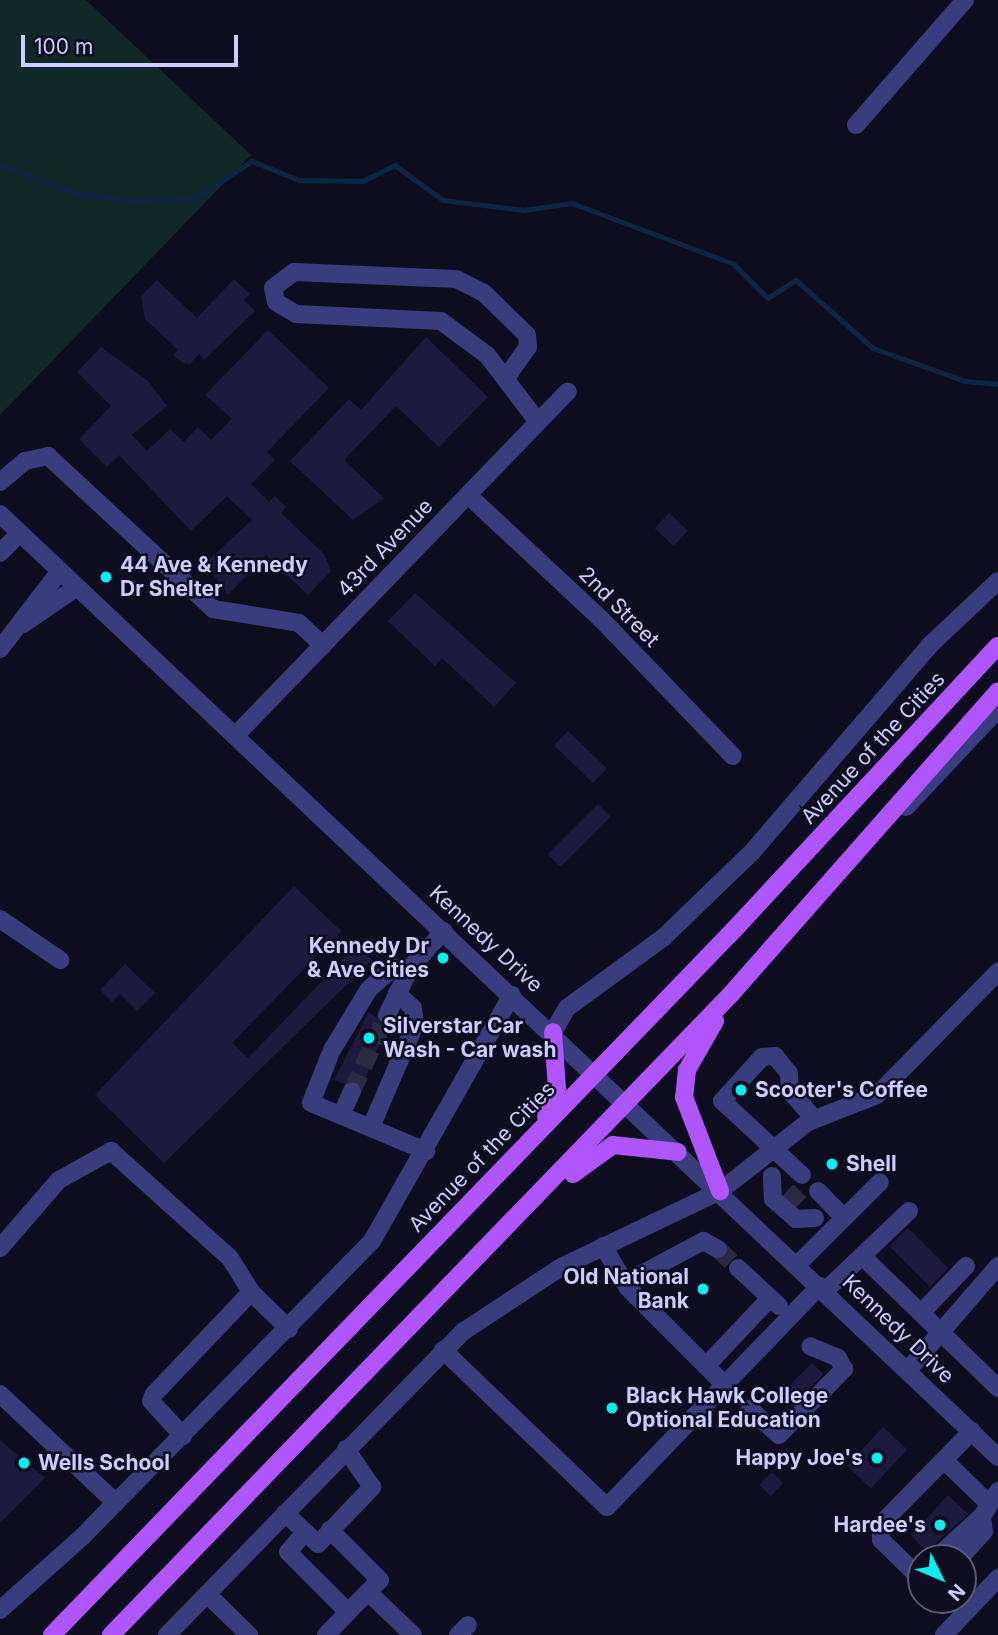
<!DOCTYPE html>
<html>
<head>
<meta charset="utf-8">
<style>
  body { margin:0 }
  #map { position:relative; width:998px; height:1635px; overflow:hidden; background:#0e0d1f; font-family:Inter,sans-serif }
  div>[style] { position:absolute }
  .green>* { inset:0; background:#102926 }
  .stream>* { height:4.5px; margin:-2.25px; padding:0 2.25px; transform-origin:2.25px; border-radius:2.25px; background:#0d2643 }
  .building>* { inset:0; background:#1e193f; transform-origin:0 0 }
  .minor-tunnel>* { height:18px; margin-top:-9px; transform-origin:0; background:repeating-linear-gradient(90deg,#2b2a40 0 18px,transparent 0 27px) }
  .minor>* { height:18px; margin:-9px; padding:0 9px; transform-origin:9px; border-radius:9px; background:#393c7d }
  .major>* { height:18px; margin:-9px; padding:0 9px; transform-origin:9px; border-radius:9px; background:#af55fb }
  .dots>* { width:19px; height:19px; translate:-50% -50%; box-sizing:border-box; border:4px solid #0e0d1f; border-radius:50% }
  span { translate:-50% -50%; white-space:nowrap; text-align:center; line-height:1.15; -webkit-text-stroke:5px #0e0d1f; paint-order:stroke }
  .street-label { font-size:21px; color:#cdccfe }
  .poi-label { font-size:21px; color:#cdccfe; font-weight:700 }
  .left { translate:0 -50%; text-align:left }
  .right { translate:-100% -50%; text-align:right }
  .north { position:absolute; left:907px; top:1544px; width:70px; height:70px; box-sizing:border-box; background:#0e0d1f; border:2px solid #5a5978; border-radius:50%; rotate:133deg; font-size:19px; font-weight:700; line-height:28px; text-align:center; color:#cdccfe }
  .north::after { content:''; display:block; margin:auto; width:24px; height:32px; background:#05eef1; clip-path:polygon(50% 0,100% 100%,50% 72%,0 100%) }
  .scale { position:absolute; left:21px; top:35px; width:217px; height:32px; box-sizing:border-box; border:4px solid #cdccfe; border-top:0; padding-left:9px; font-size:21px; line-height:24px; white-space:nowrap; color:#cdccfe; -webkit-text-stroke:5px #0e0d1f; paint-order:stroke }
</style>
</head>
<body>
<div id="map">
  <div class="green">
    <div style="clip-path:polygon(0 0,86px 0,251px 155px,0 415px)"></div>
  </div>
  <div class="stream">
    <div style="left:0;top:164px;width:85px;rotate:20.8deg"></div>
    <div style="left:79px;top:194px;width:55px;rotate:7.3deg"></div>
    <div style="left:134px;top:201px;width:62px;rotate:-2.8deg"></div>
    <div style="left:196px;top:198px;width:67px;rotate:-33.5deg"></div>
    <div style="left:252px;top:161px;width:51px;rotate:22deg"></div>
    <div style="left:299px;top:180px;width:64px;rotate:0.9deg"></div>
    <div style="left:363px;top:181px;width:36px;rotate:-27deg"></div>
    <div style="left:395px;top:165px;width:59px;rotate:36.1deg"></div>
    <div style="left:443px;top:200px;width:82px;rotate:7deg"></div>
    <div style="left:524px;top:210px;width:49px;rotate:-8.3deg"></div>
    <div style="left:572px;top:203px;width:173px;rotate:20.6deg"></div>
    <div style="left:734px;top:264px;width:48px;rotate:45deg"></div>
    <div style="left:768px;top:298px;width:33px;rotate:-33deg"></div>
    <div style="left:796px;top:280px;width:103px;rotate:41.4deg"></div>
    <div style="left:873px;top:348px;width:98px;rotate:19.7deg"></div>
    <div style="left:965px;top:381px;width:33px;rotate:5deg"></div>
  </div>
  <div class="building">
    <div style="clip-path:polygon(234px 279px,250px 294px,244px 300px,255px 311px,204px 360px,199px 354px,189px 365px,182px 362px,173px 355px,178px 350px,145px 319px,141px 296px,157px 280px,197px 318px)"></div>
    <div style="clip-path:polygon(268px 330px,329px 388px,267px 452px,275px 460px,251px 484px,269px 502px,275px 496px,286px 507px,281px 513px,324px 554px,331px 571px,308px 595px,266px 555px,228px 595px,205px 563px,252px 520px,227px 496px,191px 531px,119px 455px,107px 467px,79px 439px,111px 406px,77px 372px,101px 347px,148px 381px,167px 406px,132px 435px,147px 451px,170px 429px,184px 442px,198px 427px,211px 440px,232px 419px,205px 395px)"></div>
    <div style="clip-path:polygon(426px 337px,488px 397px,439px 447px,396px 406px,344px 460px,384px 498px,353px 520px,290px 461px,349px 399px,361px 410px)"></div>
    <div style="left:669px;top:513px;width:26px;height:21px;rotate:43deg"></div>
    <div style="clip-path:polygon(415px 593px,516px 683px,494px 707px,442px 658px,435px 666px,388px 621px)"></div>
    <div style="left:568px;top:731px;width:54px;height:20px;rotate:44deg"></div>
    <div style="left:598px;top:804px;width:18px;height:71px;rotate:45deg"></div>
    <div style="clip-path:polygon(294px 886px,341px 931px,232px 1043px,248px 1058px,356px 946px,372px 960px,164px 1163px,95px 1095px)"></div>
    <div style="clip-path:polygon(125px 964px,155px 993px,137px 1011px,120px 994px,112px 1002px,100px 990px)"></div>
    <div style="clip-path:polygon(369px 1012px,387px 1026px,362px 1086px,352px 1080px,343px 1084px,334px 1080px)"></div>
    <div style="left:908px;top:1228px;width:57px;height:26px;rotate:45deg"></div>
    <div style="left:812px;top:1363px;width:16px;height:45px;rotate:45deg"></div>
    <div style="left:883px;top:1427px;width:33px;height:53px;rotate:43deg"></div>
    <div style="clip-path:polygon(0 1440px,45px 1478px,0 1523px)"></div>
    <div style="left:772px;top:1472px;width:16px;height:18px;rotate:45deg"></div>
    <div style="clip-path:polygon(948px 1495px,968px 1514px,927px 1551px,911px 1536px)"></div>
  </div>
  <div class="minor-tunnel">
    <div style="left:352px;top:1091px;width:84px;rotate:-65.3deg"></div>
    <div style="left:787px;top:1191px;width:22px;rotate:43deg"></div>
    <div style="left:718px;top:1249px;width:28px;rotate:44deg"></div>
  </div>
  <div class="minor">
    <div style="left:856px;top:125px;width:166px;rotate:-48.9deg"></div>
    <div style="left:506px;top:378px;width:38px;rotate:-55deg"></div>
    <div style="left:528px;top:347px;width:12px;rotate:-95deg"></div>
    <div style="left:527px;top:335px;width:60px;rotate:-135.7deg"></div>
    <div style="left:484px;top:293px;width:31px;rotate:-153deg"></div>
    <div style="left:456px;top:279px;width:162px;rotate:-177.5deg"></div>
    <div style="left:294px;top:272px;width:26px;rotate:143deg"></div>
    <div style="left:273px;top:288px;width:14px;rotate:78deg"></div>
    <div style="left:276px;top:302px;width:23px;rotate:31deg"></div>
    <div style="left:296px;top:314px;width:145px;rotate:2.8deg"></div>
    <div style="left:441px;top:321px;width:57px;rotate:36.5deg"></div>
    <div style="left:487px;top:355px;width:84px;rotate:52.7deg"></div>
    <div style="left:0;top:482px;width:33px;rotate:-40deg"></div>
    <div style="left:25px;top:461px;width:24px;rotate:-12deg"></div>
    <div style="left:48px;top:456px;width:225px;rotate:42.8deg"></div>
    <div style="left:213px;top:609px;width:87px;rotate:9.2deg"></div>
    <div style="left:299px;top:623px;width:33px;rotate:43deg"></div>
    <div style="left:468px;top:495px;width:182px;rotate:43deg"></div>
    <div style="left:601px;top:619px;width:190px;rotate:46.1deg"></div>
    <div style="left:0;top:514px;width:1373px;rotate:43.38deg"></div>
    <div style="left:0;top:553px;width:28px;rotate:-45deg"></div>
    <div style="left:23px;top:624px;width:65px;rotate:-34.4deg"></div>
    <div style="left:0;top:649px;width:98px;rotate:-52.4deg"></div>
    <div style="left:235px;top:736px;width:479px;rotate:-46deg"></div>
    <div style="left:906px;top:807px;width:134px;rotate:-46.8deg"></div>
    <div style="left:0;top:919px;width:73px;rotate:34.3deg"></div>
    <div style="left:387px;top:1015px;width:52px;rotate:-63.9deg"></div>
    <div style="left:410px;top:968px;width:50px;rotate:-47.4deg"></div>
    <div style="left:553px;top:1032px;width:28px;rotate:-60deg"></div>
    <div style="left:567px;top:1008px;width:120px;rotate:-36.2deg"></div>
    <div style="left:664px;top:937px;width:122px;rotate:-44deg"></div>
    <div style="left:752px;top:852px;width:273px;rotate:-49.3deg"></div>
    <div style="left:930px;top:645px;width:93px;rotate:-43.3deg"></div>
    <div style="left:332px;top:1050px;width:71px;rotate:-58.8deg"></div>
    <div style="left:369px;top:989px;width:32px;rotate:-41deg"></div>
    <div style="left:393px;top:968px;width:17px"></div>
    <div style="left:329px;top:1057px;width:49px;rotate:111.4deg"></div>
    <div style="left:311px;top:1103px;width:125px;rotate:22.7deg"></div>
    <div style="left:341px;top:1115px;width:26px;rotate:-65deg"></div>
    <div style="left:371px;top:1127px;width:111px;rotate:-66.7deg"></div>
    <div style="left:415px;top:1025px;width:17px;rotate:-97deg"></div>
    <div style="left:413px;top:1008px;width:22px;rotate:-137deg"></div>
    <div style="left:802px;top:1175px;width:109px;rotate:-137.2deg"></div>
    <div style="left:722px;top:1101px;width:59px;rotate:-47.7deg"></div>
    <div style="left:762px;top:1057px;width:13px;rotate:-4deg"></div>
    <div style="left:775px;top:1056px;width:22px;rotate:51deg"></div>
    <div style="left:789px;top:1073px;width:18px;rotate:87deg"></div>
    <div style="left:790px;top:1091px;width:37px;rotate:49deg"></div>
    <div style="left:772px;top:1176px;width:23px;rotate:88deg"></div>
    <div style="left:773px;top:1199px;width:30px;rotate:41deg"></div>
    <div style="left:796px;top:1219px;width:19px;rotate:-3deg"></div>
    <div style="left:818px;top:1191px;width:37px;rotate:46deg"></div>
    <div style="left:603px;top:1246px;width:49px;rotate:59.2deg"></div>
    <div style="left:628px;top:1288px;width:137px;rotate:45deg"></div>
    <div style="left:0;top:1248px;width:90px;rotate:-49.1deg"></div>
    <div style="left:59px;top:1180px;width:60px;rotate:-29.1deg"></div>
    <div style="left:111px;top:1151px;width:160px;rotate:42deg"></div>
    <div style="left:230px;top:1258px;width:40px;rotate:58deg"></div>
    <div style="left:862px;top:1256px;width:190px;rotate:44.1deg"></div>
    <div style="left:797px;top:1265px;width:117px;rotate:-45deg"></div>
    <div style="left:738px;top:1268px;width:56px;rotate:42.8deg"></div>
    <div style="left:625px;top:1283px;width:89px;rotate:-28.3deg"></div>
    <div style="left:703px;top:1241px;width:17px;rotate:28deg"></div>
    <div style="left:825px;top:1291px;width:116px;rotate:-43.6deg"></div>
    <div style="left:921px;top:1313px;width:65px;rotate:-46.2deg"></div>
    <div style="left:443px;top:1350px;width:227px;rotate:43.8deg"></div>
    <div style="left:607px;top:1507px;width:307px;rotate:-46.1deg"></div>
    <div style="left:706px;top:1366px;width:93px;rotate:-46.7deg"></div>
    <div style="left:908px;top:1370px;width:138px;rotate:-49.1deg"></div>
    <div style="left:0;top:1394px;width:159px;rotate:43.2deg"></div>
    <div style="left:750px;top:1409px;width:39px;rotate:42deg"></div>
    <div style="left:779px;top:1435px;width:93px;rotate:-45.4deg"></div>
    <div style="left:844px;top:1369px;width:13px;rotate:-119deg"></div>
    <div style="left:838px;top:1358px;width:30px;rotate:-157deg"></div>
    <div style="left:183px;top:1436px;width:47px;rotate:-132.4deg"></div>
    <div style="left:151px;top:1401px;width:8px;rotate:-67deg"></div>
    <div style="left:154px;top:1394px;width:141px;rotate:-46.4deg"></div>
    <div style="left:251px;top:1292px;width:53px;rotate:44.2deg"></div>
    <div style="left:944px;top:1460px;width:60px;rotate:44.3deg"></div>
    <div style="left:285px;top:1513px;width:45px;rotate:43.2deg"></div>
    <div style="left:318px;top:1544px;width:79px;rotate:-46.5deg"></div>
    <div style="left:372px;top:1487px;width:46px;rotate:-124.4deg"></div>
    <div style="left:305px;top:1532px;width:26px;rotate:130deg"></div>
    <div style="left:288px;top:1552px;width:85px;rotate:45deg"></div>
    <div style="left:348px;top:1612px;width:45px;rotate:-45deg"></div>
    <div style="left:380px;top:1580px;width:71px;rotate:-135deg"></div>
    <div style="left:936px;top:1558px;width:62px;rotate:-42.4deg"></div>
    <div style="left:960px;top:1558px;width:36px;rotate:-48deg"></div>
    <div style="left:984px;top:1531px;width:15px;rotate:-98deg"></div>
    <div style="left:982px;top:1516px;width:30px;rotate:-57deg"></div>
    <div style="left:921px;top:1579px;width:56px;rotate:-135.7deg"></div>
    <div style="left:881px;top:1540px;width:16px;rotate:-90deg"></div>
    <div style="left:881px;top:1524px;width:130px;rotate:-45.6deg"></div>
    <div style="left:368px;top:1592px;width:62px;rotate:43.7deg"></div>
    <div style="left:207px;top:1594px;width:59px;rotate:44.3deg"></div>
    <div style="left:0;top:1610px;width:111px;rotate:-41.7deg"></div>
    <div style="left:83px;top:1536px;width:413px;rotate:-45.6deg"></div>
    <div style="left:372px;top:1241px;width:283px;rotate:-60.4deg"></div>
    <div style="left:167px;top:1635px;width:425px;rotate:-45.7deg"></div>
    <div style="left:464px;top:1331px;width:116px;rotate:-33.4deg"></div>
    <div style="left:561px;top:1267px;width:176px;rotate:-25.5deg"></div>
    <div style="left:720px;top:1191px;width:112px;rotate:-38.1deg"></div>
    <div style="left:808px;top:1122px;width:74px;rotate:-21.4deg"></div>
    <div style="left:877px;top:1095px;width:173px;rotate:-45.5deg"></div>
    <div style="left:326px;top:1635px;width:32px;rotate:-46deg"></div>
    <div style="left:458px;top:1635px;width:14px;rotate:-45deg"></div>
    <div style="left:944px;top:1635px;width:79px;rotate:-46.5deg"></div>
  </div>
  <div class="major">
    <div style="left:715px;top:1021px;width:56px;rotate:119.7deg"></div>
    <div style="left:687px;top:1070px;width:27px;rotate:96deg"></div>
    <div style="left:684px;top:1097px;width:101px;rotate:69deg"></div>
    <div style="left:546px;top:1117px;width:30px;rotate:-69deg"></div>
    <div style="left:557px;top:1089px;width:57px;rotate:-94deg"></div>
    <div style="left:573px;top:1174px;width:49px;rotate:-35.9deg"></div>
    <div style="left:613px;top:1145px;width:65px;rotate:6.1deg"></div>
    <div style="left:52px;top:1635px;width:975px;rotate:-45.96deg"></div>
    <div style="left:730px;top:934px;width:393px;rotate:-47.1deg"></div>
    <div style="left:111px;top:1635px;width:893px;rotate:-45.95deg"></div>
    <div style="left:732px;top:993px;width:402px;rotate:-48.6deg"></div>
  </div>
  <div class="dots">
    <div style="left:106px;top:577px;background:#05eef1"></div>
    <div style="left:443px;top:958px;background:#05eef1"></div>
    <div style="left:369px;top:1038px;background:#05eef1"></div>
    <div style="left:741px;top:1090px;background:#05eef1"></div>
    <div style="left:832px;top:1164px;background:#05eef1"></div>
    <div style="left:703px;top:1289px;background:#05eef1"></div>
    <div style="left:612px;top:1408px;background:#05eef1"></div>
    <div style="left:877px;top:1458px;background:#05eef1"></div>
    <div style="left:24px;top:1463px;background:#05eef1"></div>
    <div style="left:940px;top:1525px;background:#05eef1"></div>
  </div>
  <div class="street-label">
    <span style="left:385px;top:548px;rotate:-46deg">43rd Avenue</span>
    <span style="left:619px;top:607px;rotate:45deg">2nd Street</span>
    <span style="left:873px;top:748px;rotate:-47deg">Avenue of the Cities</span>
    <span style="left:486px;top:939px;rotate:43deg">Kennedy Drive</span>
    <span style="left:482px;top:1157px;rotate:-46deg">Avenue of the Cities</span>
    <span style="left:898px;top:1329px;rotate:44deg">Kennedy Drive</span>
  </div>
  <div class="poi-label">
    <span class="left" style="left:120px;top:577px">44 Ave &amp; Kennedy<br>Dr Shelter</span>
    <span class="right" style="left:429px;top:958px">Kennedy Dr<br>&amp; Ave Cities</span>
    <span class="left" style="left:383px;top:1038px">Silverstar Car<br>Wash - Car wash</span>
    <span class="left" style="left:755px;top:1090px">Scooter's Coffee</span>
    <span class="left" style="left:846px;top:1164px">Shell</span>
    <span class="right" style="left:689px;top:1289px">Old National<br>Bank</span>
    <span class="left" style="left:626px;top:1408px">Black Hawk College<br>Optional Education</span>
    <span class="right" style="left:863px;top:1458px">Happy Joe's</span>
    <span class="left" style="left:38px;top:1463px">Wells School</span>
    <span class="right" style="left:926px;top:1525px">Hardee's</span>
  </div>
  <div class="north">N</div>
  <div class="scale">100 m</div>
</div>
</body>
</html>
